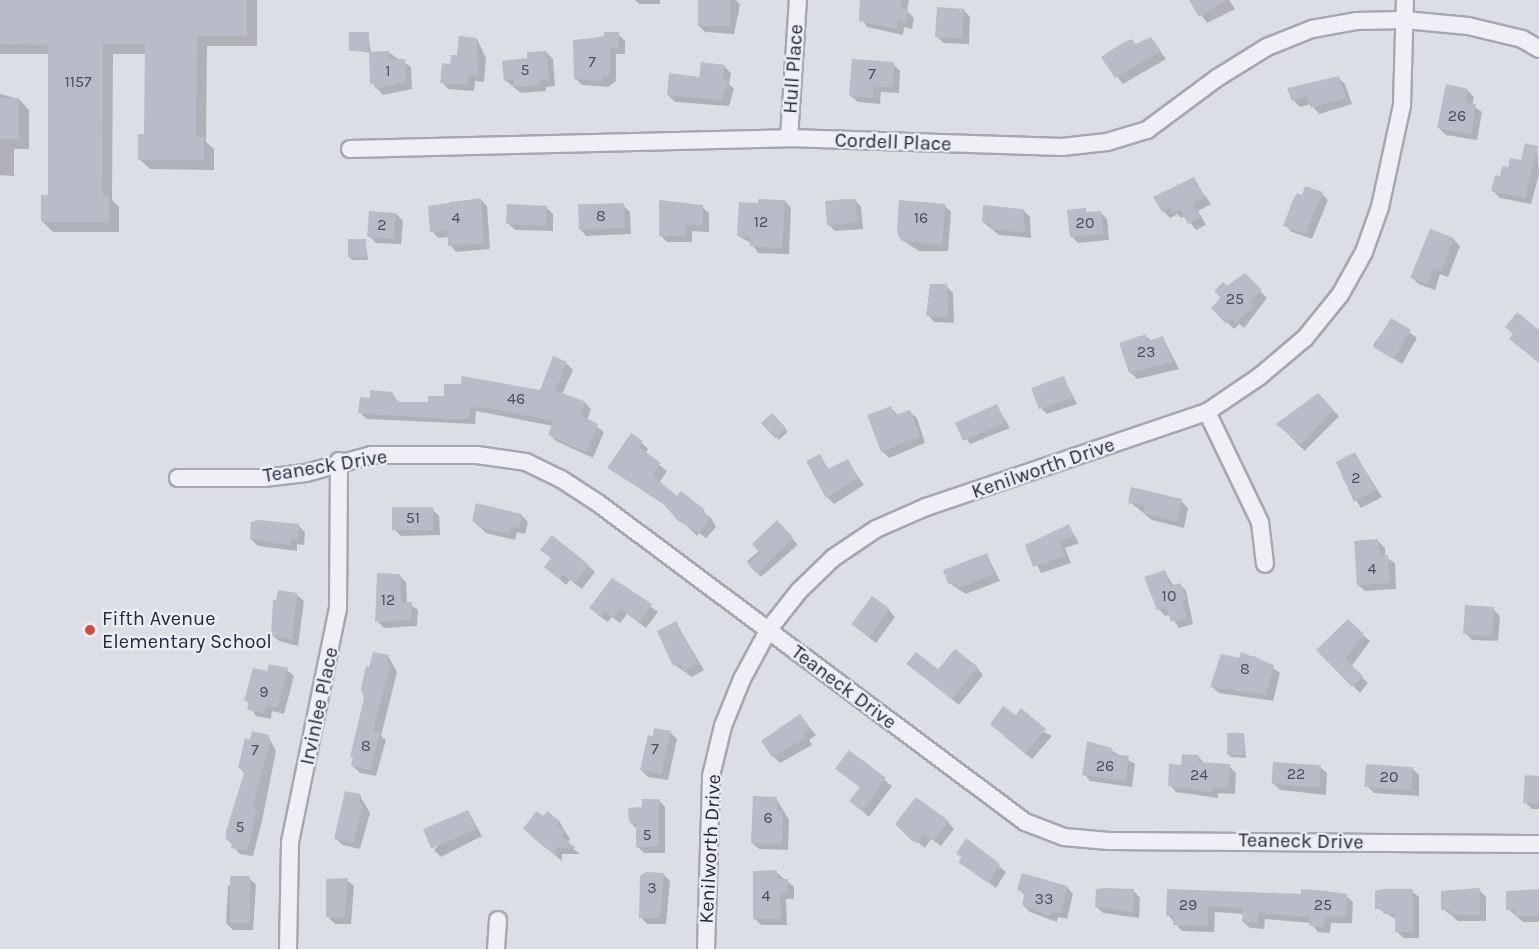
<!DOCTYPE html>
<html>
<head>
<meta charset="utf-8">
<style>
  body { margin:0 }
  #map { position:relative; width:1539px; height:949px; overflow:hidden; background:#dcdee6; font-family:Karla,sans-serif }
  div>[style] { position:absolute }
  .shadow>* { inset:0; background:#0003; transform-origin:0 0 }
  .building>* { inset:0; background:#babbc9; transform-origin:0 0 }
  .roads { filter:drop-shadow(2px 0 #a5a7b3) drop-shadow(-2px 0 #a5a7b3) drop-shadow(0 2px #a5a7b3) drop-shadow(0 -2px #a5a7b3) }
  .minor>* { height:16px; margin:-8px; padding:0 8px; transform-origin:8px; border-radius:8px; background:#efeff5 }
  .dots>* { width:16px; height:16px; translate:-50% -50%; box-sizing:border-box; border:3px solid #ebedf4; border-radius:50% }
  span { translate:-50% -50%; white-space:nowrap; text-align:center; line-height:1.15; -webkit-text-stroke:4.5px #ebedf4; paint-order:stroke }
  .number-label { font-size:16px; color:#4b4d60 }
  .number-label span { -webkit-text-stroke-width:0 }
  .street-label { font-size:20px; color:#26283d }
  .poi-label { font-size:20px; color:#26283d }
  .left { translate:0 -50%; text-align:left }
</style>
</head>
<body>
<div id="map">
  <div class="shadow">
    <div style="clip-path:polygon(0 0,257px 0,257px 46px,207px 46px,206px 142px,214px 149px,214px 170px,150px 169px,139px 159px,145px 136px,146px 54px,113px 54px,112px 200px,119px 207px,119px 232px,53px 232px,42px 221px,49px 197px,50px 54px,0 54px)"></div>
    <div style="clip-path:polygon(635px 0,660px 0,660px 4px,639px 4px)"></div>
    <div style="clip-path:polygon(700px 0,736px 0,740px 5px,734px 34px,705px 32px,698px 25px)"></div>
    <div style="clip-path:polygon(863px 0,909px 0,907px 11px,914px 18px,912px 29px,904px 27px,903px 35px,867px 27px,859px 13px)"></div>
    <div style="clip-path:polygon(1191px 0,1229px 0,1235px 9px,1207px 23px)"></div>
    <div style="clip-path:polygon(964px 10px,970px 17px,969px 44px,944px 43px,937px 37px)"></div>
    <div style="clip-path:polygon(368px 33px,371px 53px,388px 52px,411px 67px,412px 89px,383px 95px,372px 83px,371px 53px,351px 50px)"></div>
    <div style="clip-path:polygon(618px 34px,625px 41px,625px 54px,616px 54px,616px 81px,608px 87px,582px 85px,575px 78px,574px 41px)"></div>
    <div style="clip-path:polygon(477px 39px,486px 58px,484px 82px,475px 81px,474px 91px,448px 89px,442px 82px,452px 65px)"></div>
    <div style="clip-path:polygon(1151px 39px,1166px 59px,1123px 84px,1103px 58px)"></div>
    <div style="clip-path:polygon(546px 52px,553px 59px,555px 86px,546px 87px,546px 91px,521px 93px,505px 80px,529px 60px)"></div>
    <div style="clip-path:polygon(893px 64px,900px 71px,899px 93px,881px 92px,880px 104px,858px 102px,851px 96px)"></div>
    <div style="clip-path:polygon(724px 66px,731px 73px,729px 84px,734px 89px,729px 106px,675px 102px,668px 95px)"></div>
    <div style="clip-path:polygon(1338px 77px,1345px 84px,1352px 104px,1319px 114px,1311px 104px,1300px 107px,1293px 100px)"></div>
    <div style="clip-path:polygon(1467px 90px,1474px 97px,1472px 105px,1482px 112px,1477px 140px,1446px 135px,1439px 128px)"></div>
    <div style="clip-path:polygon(0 94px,19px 99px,29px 110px,29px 149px,14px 149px,14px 176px,0 175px)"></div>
    <div style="clip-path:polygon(1537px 147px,1539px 174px,1531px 204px,1500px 198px,1493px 191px,1502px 177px)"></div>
    <div style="clip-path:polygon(1193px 179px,1211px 204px,1198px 211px,1206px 225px,1196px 230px,1185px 216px,1181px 218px,1177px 214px,1170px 218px,1163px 211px)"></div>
    <div style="clip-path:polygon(1322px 194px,1328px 200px,1312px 239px,1292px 232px,1285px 225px,1303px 197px)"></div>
    <div style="clip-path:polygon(480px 199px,487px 206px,490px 249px,456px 252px,450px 245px,449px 237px,438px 238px,432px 231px,450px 202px)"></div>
    <div style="clip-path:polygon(855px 200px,861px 207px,863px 229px,835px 231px,828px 224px)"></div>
    <div style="clip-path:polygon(661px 201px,702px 207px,709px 213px,709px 232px,692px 231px,692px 242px,667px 242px,660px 235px)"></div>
    <div style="clip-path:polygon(785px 201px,791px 208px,789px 254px,758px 253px,751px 243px,738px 236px,740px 204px)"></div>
    <div style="clip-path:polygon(623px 205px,630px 212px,631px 234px,586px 236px,580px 229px)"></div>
    <div style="clip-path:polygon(944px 205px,951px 212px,948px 251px,919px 251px,902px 240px)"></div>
    <div style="clip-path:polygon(546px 207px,553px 214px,553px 231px,515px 230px,508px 223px)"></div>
    <div style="clip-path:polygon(1023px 210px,1030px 217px,1031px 238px,999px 235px,983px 222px)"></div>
    <div style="clip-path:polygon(1100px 212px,1107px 219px,1109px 240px,1078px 243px,1071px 236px)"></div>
    <div style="clip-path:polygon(396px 214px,403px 221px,401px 244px,376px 243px,369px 236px)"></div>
    <div style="clip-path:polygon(1453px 239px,1460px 246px,1448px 277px,1440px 274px,1435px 290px,1418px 284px,1412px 277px)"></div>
    <div style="clip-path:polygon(365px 240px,368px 260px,352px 260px,349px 257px)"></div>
    <div style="clip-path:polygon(1244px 275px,1267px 298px,1244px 328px,1239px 324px,1234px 329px,1213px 308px,1227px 288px)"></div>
    <div style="clip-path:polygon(946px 286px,953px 293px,954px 323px,934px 322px,928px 315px)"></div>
    <div style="clip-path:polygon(1392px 320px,1417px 338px,1402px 364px,1373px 345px)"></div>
    <div style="clip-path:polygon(1145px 335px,1152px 342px,1163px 338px,1179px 369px,1137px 379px,1130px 372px)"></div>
    <div style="clip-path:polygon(566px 363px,573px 370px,562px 394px,585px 403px,591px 409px,587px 420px,604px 432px,593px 458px,556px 441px,550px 435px,553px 426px,476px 411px,475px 424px,367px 419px,360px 413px,371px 399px,392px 393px,398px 402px,430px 404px,540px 391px)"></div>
    <div style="clip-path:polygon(1063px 377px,1077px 404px,1047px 414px,1040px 407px)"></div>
    <div style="left:1318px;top:395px;width:30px;height:49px;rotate:45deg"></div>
    <div style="clip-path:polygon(997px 406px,1010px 428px,970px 444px,957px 423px)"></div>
    <div style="clip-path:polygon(891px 408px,898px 415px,910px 412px,917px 418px,925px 443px,889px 458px,882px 451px)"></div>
    <div style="left:772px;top:415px;width:23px;height:12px;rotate:47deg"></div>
    <div style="clip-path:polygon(642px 443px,648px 449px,645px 454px,667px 471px,659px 483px,677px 498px,681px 494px,711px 518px,716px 527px,706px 538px,699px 533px,697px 536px,668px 507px,609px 468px)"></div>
    <div style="clip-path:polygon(1355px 454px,1382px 497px,1361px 508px,1343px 479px)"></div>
    <div style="clip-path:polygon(819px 456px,830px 470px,847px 461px,864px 485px,834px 504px,827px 497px)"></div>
    <div style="clip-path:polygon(1181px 501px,1188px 508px,1184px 528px,1152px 520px,1130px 502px)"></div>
    <div style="clip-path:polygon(432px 509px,439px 516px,440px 535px,401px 536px,394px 529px)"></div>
    <div style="clip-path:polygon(521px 515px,528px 522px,525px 534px,517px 532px,515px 540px,486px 533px,473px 521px)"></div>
    <div style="clip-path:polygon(298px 525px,305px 532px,304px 545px,297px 544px,297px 551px,258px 546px,251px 539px)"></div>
    <div style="clip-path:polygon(1069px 526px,1079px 543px,1065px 548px,1071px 563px,1041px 573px,1027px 546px)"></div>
    <div style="left:784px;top:529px;width:21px;height:49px;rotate:49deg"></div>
    <div style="clip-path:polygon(1378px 541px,1385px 548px,1385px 557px,1395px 563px,1396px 589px,1365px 591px,1358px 585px)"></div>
    <div style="clip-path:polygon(542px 550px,588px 566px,595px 572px,582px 589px,570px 580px,566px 585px,546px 567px,552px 559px)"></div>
    <div style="clip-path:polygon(987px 555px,1000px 581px,966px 594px,949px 583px)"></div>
    <div style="clip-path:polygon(1165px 572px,1174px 586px,1180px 584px,1186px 591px,1193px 624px,1179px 628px,1170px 615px,1165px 616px,1159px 609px)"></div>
    <div style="clip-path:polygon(399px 575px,406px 582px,407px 603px,418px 610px,417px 626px,384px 628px,377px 621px)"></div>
    <div style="clip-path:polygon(612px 580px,658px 612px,646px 628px,627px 614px,620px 623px,612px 617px,608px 622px,598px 615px)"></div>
    <div style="clip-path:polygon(297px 595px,304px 601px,298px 646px,279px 641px,272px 635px)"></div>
    <div style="clip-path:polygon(1493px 609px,1500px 616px,1498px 641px,1472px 640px,1465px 633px)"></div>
    <div style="clip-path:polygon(889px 610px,895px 617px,876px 643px,858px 629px)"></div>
    <div style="clip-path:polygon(676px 623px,704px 670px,692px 677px,675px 665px)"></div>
    <div style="clip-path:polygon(1363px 635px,1370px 641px,1351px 667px,1368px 683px,1360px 693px,1318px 650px)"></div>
    <div style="clip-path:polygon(1242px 654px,1256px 657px,1280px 673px,1273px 701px,1219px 693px,1212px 687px,1240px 660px)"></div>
    <div style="clip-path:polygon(388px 656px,397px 672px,381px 736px,386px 740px,376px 776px,360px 773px,353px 766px)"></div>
    <div style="clip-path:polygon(908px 664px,938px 671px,977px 668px,983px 675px,959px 705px)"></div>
    <div style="clip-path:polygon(287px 670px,294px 676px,284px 714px,272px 711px,271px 719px,256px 716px,246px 700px,268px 673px)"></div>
    <div style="clip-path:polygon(800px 716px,816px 735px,809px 740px,812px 745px,780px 763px,773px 756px)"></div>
    <div style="clip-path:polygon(1016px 718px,1052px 736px,1032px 759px,999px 731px)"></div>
    <div style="clip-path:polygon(670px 732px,677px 739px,668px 780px,648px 777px,641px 770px,654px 738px)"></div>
    <div style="clip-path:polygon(1244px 735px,1246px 758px,1231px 757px,1228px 754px)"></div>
    <div style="clip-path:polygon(268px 736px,276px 751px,262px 821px,253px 856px,240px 854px,227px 839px,245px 774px,239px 767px,251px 742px)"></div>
    <div style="clip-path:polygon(1088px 743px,1111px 750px,1135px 764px,1132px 787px,1090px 781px,1084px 774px)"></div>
    <div style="clip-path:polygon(849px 752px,892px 786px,869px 817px,851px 801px,861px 788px,837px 769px)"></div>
    <div style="clip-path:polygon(1198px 756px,1204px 763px,1229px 766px,1236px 773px,1235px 794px,1218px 793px,1218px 798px,1176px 792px,1170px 785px,1183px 766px)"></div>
    <div style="clip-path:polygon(1320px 767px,1327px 773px,1326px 795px,1280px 790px,1273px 783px)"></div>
    <div style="clip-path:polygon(1412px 768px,1419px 775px,1419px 796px,1374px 793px,1367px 786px)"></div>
    <div style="clip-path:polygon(1539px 778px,1539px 809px,1532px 809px,1525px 802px)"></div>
    <div style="clip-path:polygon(360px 796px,370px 813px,360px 849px,343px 845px,336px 839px)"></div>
    <div style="clip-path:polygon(776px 798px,789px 820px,788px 850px,759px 849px,752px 843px)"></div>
    <div style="clip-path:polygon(659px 800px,665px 807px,665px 853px,644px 853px,637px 846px,637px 829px,630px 822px)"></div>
    <div style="clip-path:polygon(468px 811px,482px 836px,441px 857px,434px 850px)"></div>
    <div style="clip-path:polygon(543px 818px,560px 823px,570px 839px,567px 843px,580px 854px,562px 854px,562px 861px,531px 836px)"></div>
    <div style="clip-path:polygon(948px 822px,954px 829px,941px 846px,931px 839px,925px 848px,903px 830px)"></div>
    <div style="clip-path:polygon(966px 841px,1006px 872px,996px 888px,960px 862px,963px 858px,958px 853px)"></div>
    <div style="clip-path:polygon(776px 872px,794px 887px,794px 899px,786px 899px,787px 925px,761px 925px,754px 918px)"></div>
    <div style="clip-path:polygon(663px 874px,670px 881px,666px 924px,647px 924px,641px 917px)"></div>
    <div style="clip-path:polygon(249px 878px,256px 885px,253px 930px,233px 930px,226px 923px,228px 886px)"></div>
    <div style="clip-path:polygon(347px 880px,354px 886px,351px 924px,335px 924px,328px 917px)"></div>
    <div style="clip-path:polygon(1067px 887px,1073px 894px,1067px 919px,1058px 917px,1057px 922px,1030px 912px,1023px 905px,1026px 896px,1019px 890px)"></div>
    <div style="clip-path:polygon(1479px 890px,1486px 897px,1486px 921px,1458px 921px,1443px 909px)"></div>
    <div style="clip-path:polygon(1134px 891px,1140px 898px,1139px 918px,1103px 913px,1096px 906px)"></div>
    <div style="clip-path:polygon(1168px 891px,1346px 896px,1353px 902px,1352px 923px,1331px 923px,1330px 933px,1318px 932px,1311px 923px,1265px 919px,1264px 929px,1250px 928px,1243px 922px,1244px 914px,1215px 912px,1214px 932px,1182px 931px,1168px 915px)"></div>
    <div style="clip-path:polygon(1412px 891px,1419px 897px,1419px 938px,1404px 938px,1397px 932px,1397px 920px,1377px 908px)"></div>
    <div style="clip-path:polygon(1539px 891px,1539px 922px,1523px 922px,1508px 909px)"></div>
  </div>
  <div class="building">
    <div style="clip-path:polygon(0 0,247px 0,247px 36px,197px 36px,196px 137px,204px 137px,204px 160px,138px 160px,138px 134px,144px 134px,145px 44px,103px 44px,102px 195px,109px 195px,109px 222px,41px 222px,41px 195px,48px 195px,48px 45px,0 44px)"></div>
    <div style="left:698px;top:0;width:32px;height:26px"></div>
    <div style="clip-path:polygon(860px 0,902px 0,900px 8px,908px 9px,906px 23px,898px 21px,896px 29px,859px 21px)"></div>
    <div style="clip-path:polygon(1189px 0,1226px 0,1199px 17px)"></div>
    <div style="left:937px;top:7px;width:27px;height:30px;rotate:4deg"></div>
    <div style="left:369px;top:32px;width:19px;height:20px;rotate:90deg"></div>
    <div style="clip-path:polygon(604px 32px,619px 32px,619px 48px,610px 48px,610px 75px,602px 77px,602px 81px,574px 79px,573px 40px,604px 37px)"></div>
    <div style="clip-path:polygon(459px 36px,477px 38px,478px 76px,468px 75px,468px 85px,440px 83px,442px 63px,450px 64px,451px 55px,457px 55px)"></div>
    <div style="clip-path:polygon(1151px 37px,1161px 51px,1115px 78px,1101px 57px,1124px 42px,1132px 39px,1135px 44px)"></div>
    <div style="clip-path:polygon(389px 51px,389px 59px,405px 59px,406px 82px,375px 89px,375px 83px,370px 84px,369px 52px)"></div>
    <div style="clip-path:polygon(546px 51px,549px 80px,540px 80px,540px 85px,513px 87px,513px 80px,504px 81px,502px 61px,527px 58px,527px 52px)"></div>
    <div style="clip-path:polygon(852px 59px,894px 62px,893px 87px,874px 86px,873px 98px,849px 96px)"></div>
    <div style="clip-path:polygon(701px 62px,725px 65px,723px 80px,728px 81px,722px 100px,667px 95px,669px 73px,699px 77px)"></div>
    <div style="clip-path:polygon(1339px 76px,1346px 98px,1311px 108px,1307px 96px,1292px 101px,1287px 88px)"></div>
    <div style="clip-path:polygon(1446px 84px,1468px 89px,1465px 102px,1476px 104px,1471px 135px,1437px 128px)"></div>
    <div style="left:0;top:98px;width:19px;height:41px"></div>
    <div style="clip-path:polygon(1525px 143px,1538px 146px,1525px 198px,1491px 191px,1495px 175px,1500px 176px,1502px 166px,1508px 167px,1510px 158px,1521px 160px)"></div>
    <div style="clip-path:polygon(1194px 177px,1205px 197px,1193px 204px,1200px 217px,1188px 224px,1180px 209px,1173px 213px,1170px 207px,1162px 212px,1153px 197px)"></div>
    <div style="clip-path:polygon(1305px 186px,1323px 192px,1305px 234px,1283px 226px,1293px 200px,1297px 193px,1302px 195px)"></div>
    <div style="clip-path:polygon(481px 198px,484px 243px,448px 246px,447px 230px,430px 232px,428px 206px)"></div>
    <div style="clip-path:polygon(758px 199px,785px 200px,782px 248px,750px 246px,750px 237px,737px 236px,739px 202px,758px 203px)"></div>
    <div style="clip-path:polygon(844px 199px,855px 199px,857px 222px,827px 225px,825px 201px)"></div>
    <div style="clip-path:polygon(659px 200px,703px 205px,703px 225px,686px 225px,686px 236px,659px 236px)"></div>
    <div style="clip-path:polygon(899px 200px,945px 204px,942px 245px,901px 241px,897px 232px)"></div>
    <div style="left:624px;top:203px;width:25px;height:46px;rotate:88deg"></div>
    <div style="left:507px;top:204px;width:40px;height:20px;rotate:3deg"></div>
    <div style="clip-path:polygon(983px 205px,1023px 209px,1025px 232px,991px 229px,991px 223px,982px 222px)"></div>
    <div style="clip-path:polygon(1086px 208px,1086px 212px,1101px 211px,1103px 234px,1070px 237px,1067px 210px)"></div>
    <div style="left:369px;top:211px;width:27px;height:26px;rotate:4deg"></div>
    <div style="clip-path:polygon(1430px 229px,1454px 238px,1441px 271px,1433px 268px,1428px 284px,1410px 278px)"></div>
    <div style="left:348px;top:239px;width:18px;height:18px"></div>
    <div style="clip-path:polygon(1245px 273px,1262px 290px,1250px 302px,1254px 305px,1236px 323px,1232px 318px,1226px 324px,1211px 308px,1221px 298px,1214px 291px,1223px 282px,1227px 286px)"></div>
    <div style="clip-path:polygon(930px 284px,947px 284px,948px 317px,926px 316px)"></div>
    <div style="clip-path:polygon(1517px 312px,1539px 330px,1539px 363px,1509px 339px,1513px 334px,1505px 327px)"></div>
    <div style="left:1391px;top:318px;width:23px;height:34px;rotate:31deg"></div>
    <div style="clip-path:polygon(1146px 334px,1148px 341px,1163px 336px,1173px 362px,1129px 373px,1119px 343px)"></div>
    <div style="clip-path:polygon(553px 356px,567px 362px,555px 390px,586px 402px,580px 415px,598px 424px,586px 452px,548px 435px,553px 421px,511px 412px,470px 406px,469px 418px,460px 420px,358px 413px,360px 397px,370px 398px,370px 390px,393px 392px,392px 398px,400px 402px,428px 402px,428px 396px,444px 396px,444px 384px,461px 384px,462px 376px,540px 390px)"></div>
    <div style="left:1064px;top:376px;width:23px;height:35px;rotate:70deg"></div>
    <div style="clip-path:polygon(1318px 393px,1333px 409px,1301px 445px,1276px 424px)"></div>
    <div style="left:997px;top:404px;width:20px;height:46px;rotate:66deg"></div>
    <div style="clip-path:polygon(891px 406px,895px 415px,910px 410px,920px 437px,881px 452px,867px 415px)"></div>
    <div style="left:772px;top:413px;width:21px;height:15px;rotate:47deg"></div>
    <div style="clip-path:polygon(631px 433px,643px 441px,639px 447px,661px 463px,652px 475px,677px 496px,681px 491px,705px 510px,703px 513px,710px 519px,699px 533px,678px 521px,662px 502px,607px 468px)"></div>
    <div style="clip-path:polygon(1355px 452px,1376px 490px,1354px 502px,1336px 462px)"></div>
    <div style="clip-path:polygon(820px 454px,828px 469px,848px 459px,858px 478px,826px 498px,806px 461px)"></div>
    <div style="clip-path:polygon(1131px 487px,1182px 499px,1177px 522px,1143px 513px,1145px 506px,1128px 503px)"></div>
    <div style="clip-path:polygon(476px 503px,522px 514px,519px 528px,510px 527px,509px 534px,478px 527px,479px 523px,472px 521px)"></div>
    <div style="left:392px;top:507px;width:41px;height:23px"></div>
    <div style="clip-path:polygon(260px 520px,299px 524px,298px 539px,291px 538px,290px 545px,250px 539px,251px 522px)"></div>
    <div style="clip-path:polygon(777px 520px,793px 537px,757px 574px,748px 564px,760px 553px,752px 544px)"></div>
    <div style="clip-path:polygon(1069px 524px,1074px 536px,1060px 541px,1065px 556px,1033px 567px,1025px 545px)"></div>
    <div style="clip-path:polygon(552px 535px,589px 565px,574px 583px,563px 574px,559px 579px,544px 567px,551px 558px,540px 550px)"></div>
    <div style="clip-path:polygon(1378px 539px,1380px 556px,1388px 555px,1390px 583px,1357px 585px,1354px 541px)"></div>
    <div style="clip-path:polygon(987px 553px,994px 574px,958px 588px,955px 582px,948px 584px,943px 570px)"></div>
    <div style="clip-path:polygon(1165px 570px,1170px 586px,1180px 583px,1187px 599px,1182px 601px,1187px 617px,1171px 622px,1166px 607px,1157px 610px,1144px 577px)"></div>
    <div style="clip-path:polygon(377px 573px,400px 574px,401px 602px,412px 602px,411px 620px,375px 622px)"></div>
    <div style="clip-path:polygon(612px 578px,652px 604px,639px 622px,620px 608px,613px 618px,605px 611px,601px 617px,589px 608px)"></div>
    <div style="clip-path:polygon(278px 590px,297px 593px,292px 640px,271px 635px,273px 600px,276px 600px)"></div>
    <div style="left:872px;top:596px;width:22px;height:35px;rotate:36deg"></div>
    <div style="left:1465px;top:605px;width:29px;height:29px;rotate:4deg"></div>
    <div style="clip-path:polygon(1348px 619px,1364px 634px,1345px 659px,1363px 676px,1352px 687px,1316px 650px)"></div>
    <div style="clip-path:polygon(676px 621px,698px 663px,684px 671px,680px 663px,673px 666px,657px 631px)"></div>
    <div style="clip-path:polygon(955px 649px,978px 667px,952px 699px,906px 664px,916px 652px,938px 669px)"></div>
    <div style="clip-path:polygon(373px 652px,389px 655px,387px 663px,391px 664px,375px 722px,374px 731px,380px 732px,370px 770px,351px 766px,353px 757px,350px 757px,364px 698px,361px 689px,366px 666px,369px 667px)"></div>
    <div style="clip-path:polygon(1241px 652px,1274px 665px,1266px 695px,1210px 687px,1221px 654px,1239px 658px)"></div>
    <div style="clip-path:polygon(269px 664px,288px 668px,277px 708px,266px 705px,264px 713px,247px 710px,249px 702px,244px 701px,253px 668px,267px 671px)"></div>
    <div style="clip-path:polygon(1003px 706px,1016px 715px,1021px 708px,1046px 729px,1025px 754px,990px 724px)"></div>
    <div style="clip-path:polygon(800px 714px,810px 728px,803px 733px,807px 738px,772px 757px,761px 741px)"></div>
    <div style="clip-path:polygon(654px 728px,671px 731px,661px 774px,640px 770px,648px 735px,653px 736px)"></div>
    <div style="clip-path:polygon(252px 731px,269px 735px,270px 743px,253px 804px,256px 813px,247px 851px,231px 848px,233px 841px,226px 840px,226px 831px,245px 770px,238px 768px,245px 738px,250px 740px)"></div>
    <div style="left:1227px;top:733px;width:17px;height:22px"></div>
    <div style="clip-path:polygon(1087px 741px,1112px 748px,1111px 754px,1129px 756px,1126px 781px,1082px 775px)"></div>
    <div style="clip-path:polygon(849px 750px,886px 778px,862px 811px,849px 801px,860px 787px,835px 769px)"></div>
    <div style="clip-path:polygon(1182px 754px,1198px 755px,1198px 762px,1230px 764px,1228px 788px,1212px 787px,1212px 792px,1168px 786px,1169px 764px,1181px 765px)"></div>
    <div style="left:1273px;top:762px;width:48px;height:22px;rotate:4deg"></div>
    <div style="left:1366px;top:764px;width:47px;height:23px;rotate:4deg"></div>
    <div style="clip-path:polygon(1525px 775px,1539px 776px,1539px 803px,1523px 803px)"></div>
    <div style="clip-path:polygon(345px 791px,361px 794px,359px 803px,363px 804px,353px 843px,334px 839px)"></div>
    <div style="clip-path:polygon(753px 796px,777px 797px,777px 811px,783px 811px,782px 844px,751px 843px)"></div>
    <div style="clip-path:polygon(916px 797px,949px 821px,934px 840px,924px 834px,918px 843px,912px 841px,895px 824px)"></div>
    <div style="clip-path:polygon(642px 799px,659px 799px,659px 846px,636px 847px,636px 823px,629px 822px,628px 808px,642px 807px)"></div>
    <div style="left:468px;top:810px;width:21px;height:49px;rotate:67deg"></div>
    <div style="clip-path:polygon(536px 811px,543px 816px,547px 811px,561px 822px,557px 826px,565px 832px,561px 836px,576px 848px,556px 848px,556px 856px,523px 829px)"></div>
    <div style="clip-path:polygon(966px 838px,1000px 864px,988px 883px,958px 862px,962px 857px,956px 854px)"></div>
    <div style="clip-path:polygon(777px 870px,777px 879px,788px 879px,788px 893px,780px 893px,781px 919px,753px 919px,753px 871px)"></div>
    <div style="clip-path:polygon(646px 872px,664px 873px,660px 918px,639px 918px,640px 876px)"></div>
    <div style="clip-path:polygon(1022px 873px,1067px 886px,1061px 913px,1052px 911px,1050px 916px,1022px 905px,1025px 892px,1017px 890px)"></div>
    <div style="left:230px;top:876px;width:20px;height:47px"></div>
    <div style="clip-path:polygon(348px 878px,344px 918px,326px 917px,326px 879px)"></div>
    <div style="clip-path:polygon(1104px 888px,1134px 889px,1133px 912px,1095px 907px,1096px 889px)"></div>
    <div style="clip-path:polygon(1480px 888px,1480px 915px,1450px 915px,1450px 910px,1441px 910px,1441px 891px)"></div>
    <div style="clip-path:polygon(1167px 889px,1301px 894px,1301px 889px,1326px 891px,1347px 894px,1346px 917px,1325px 917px,1324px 927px,1309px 926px,1310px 917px,1259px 913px,1258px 923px,1242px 922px,1243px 908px,1208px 906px,1208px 926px,1173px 925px,1174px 916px,1166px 916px)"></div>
    <div style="clip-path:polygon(1382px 889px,1413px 889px,1413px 932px,1395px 932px,1395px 914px,1383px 914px,1383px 909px,1375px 909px,1375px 891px)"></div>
    <div style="clip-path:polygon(1539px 889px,1539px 916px,1515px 916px,1515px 910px,1506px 910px,1506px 891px)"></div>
  </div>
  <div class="roads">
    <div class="minor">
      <div style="left:789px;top:138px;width:138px;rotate:-86.3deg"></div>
      <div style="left:350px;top:149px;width:439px;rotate:-1.4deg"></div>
      <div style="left:789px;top:138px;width:273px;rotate:1.9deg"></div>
      <div style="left:1062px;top:147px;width:45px;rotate:-6.3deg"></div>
      <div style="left:1107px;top:142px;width:42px;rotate:-16.7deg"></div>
      <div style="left:1147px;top:130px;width:87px;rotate:-36.6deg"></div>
      <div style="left:1217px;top:78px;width:59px;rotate:-31.8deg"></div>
      <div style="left:1267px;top:47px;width:48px;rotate:-21.8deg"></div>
      <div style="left:1312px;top:29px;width:46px;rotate:-10.1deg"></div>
      <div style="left:1357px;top:21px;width:48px;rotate:-1.2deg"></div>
      <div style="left:1405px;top:20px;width:63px;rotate:5.4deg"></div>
      <div style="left:1468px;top:26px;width:56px;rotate:13.5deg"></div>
      <div style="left:1522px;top:39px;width:20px;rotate:30deg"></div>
      <div style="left:1207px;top:412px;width:122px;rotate:64.3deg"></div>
      <div style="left:1260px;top:522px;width:42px;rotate:83.2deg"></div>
      <div style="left:178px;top:478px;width:86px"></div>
      <div style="left:264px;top:478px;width:42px;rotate:-6.8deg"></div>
      <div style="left:306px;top:473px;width:68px;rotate:-15.3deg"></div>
      <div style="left:372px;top:455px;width:105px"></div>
      <div style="left:477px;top:455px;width:49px;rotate:8.1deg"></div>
      <div style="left:526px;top:462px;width:39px;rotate:26deg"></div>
      <div style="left:561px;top:479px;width:44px;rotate:33deg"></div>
      <div style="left:598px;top:503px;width:533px;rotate:36.76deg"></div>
      <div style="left:1025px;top:822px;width:42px;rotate:21deg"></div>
      <div style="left:1064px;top:837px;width:45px;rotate:5.1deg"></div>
      <div style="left:1109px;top:841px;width:430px;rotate:0.4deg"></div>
      <div style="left:288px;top:949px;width:107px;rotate:-88.9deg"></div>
      <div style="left:290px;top:842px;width:238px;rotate:-78.4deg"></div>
      <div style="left:338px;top:609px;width:148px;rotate:-89.6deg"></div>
      <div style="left:496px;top:949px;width:29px;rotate:-86deg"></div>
      <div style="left:706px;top:949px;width:173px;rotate:-88.3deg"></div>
      <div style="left:711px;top:776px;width:51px;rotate:-76.5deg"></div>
      <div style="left:723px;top:726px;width:51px;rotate:-68deg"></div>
      <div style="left:742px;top:679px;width:57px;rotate:-61.6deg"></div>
      <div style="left:769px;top:629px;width:48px;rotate:-51.7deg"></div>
      <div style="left:799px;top:591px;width:47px;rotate:-44.1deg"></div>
      <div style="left:833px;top:558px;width:52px;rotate:-34deg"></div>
      <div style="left:876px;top:529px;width:55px;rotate:-23.7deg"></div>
      <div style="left:926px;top:507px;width:297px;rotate:-18.7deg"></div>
      <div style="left:1207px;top:412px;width:64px;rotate:-34.2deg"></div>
      <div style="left:1260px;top:376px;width:59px;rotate:-40.2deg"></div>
      <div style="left:1305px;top:338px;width:55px;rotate:-50.9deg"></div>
      <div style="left:1340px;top:295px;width:49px;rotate:-60.8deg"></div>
      <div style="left:1364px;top:252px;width:48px;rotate:-70.4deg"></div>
      <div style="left:1380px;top:207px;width:104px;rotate:-77.8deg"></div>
      <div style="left:1402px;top:105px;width:105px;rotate:-88.4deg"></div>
    </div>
  </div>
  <div class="dots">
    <div style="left:90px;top:630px;background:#ce4f3f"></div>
  </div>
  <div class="number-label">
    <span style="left:592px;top:62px">7</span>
    <span style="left:525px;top:70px">5</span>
    <span style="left:388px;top:71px">1</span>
    <span style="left:872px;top:74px">7</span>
    <span style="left:78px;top:82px">1157</span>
    <span style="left:1457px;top:116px">26</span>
    <span style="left:601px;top:216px">8</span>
    <span style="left:456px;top:218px">4</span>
    <span style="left:921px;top:218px">16</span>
    <span style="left:761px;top:222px">12</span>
    <span style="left:1085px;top:223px">20</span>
    <span style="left:382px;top:225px">2</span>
    <span style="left:1235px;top:299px">25</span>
    <span style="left:1146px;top:352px">23</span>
    <span style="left:516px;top:399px">46</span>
    <span style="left:1356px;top:478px">2</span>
    <span style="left:413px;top:518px">51</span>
    <span style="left:1372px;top:569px">4</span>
    <span style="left:1169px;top:596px">10</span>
    <span style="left:388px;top:600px">12</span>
    <span style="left:1245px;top:669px">8</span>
    <span style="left:264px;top:692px">9</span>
    <span style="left:366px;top:746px">8</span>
    <span style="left:655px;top:749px">7</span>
    <span style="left:255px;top:750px">7</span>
    <span style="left:1105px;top:766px">26</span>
    <span style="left:1296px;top:774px">22</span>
    <span style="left:1199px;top:775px">24</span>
    <span style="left:1389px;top:777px">20</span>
    <span style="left:768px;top:818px">6</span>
    <span style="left:240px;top:827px">5</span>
    <span style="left:647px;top:835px">5</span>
    <span style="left:652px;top:888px">3</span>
    <span style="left:766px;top:896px">4</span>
    <span style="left:1044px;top:899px">33</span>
    <span style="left:1188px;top:905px">29</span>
    <span style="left:1323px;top:905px">25</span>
  </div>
  <div class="street-label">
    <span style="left:793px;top:69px;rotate:-86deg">Hull Place</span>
    <span style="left:893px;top:142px;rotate:2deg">Cordell Place</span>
    <span style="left:325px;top:466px;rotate:-9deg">Teaneck Drive</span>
    <span style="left:1043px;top:468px;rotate:-19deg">Kenilworth Drive</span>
    <span style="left:844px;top:687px;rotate:37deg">Teaneck Drive</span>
    <span style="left:319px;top:706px;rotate:-78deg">Irvinlee Place</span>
    <span style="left:1301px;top:841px;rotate:1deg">Teaneck Drive</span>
    <span style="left:710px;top:849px;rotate:-87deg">Kenilworth Drive</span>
  </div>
  <div class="poi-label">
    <span class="left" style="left:102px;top:630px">Fifth Avenue<br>Elementary School</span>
  </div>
</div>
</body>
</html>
